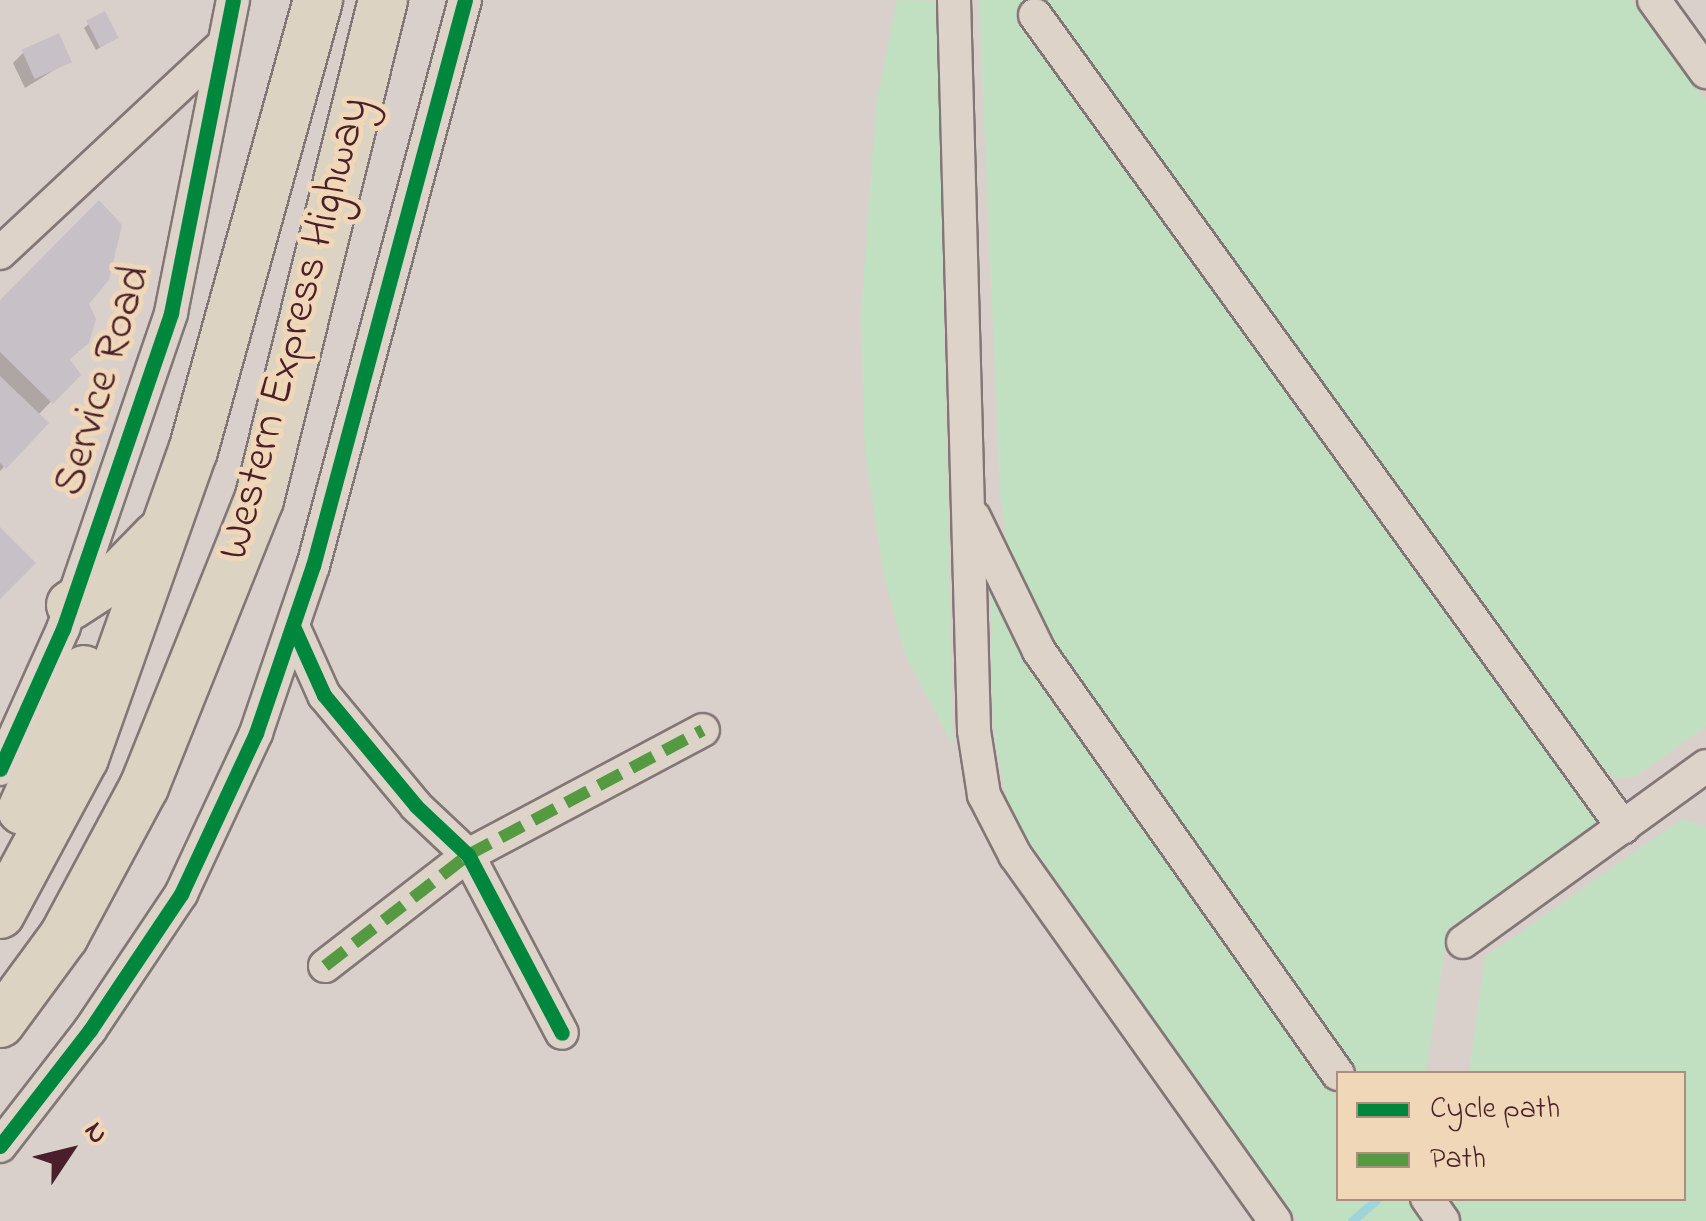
<!DOCTYPE html>
<html>
<head>
<meta charset="utf-8">
<style>
  body { margin:0 }
  #map { position:relative; width:1706px; height:1221px; overflow:hidden; background:#dad0cb; font-family:"Indie Flower",sans-serif }
  div>[style] { position:absolute }
  .green>* { inset:0; background:#c0e0c1 }
  .shadow>* { inset:0; background:#0003 }
  .stream>* { height:9px; margin:-4.5px; padding:0 4.5px; transform-origin:4.5px; border-radius:4.5px; background:#9fd4db }
  .building>* { inset:0; background:#c8c0c7; transform-origin:0 0 }
  .roads { filter:drop-shadow(2px 0 #837676) drop-shadow(-2px 0 #837676) drop-shadow(0 2px #837676) drop-shadow(0 -2px #837676) }
  .minor>* { height:32px; margin:-16px; padding:0 16px; transform-origin:16px; border-radius:16px; background:#ddd3c9 }
  .highway>* { height:48px; margin:-24px; padding:0 24px; transform-origin:24px; border-radius:24px; background:#dcd3c3 }
  .quiet>* { height:12px; margin-top:-6px; transform-origin:0; background:repeating-linear-gradient(90deg,#559a41 0 25px,transparent 0 37px) }
  .cycleway>* { height:15px; margin:-7.5px; padding:0 7.5px; transform-origin:7.5px; border-radius:7.5px; background:#00873e }
  span { translate:-50% -50%; white-space:nowrap; text-align:center; line-height:1.15; -webkit-text-stroke:10px #efd7b7; paint-order:stroke }
  .street-label { font-size:45px; color:#4a1f2b }
  .legend { position:absolute; left:1336px; top:1071px; width:350px; height:130px; box-sizing:border-box; background:#efd7b7; border:2px solid #ad8d7f; margin:0; padding:12px 18px; list-style:none; font-size:30px; color:#4a1f2b }
  .legend li { display:flex; align-items:center; gap:20px; height:50px }
  .legend b { width:50px; border:2px solid #ad8d7f }
  .north { position:absolute; left:20px; top:1101px; width:100px; height:100px; -webkit-text-stroke:8px #efd7b7; paint-order:stroke; rotate:55deg; font-size:28px; font-weight:700; line-height:40px; text-align:center; color:#4a1f2b }
  .north::after { content:''; display:block; margin:auto; width:35px; height:45px; background:#4a1f2b; clip-path:polygon(50% 0,100% 100%,50% 72%,0 100%) }
</style>
</head>
<body>
<div id="map">
  <div class="green">
    <div style="clip-path:polygon(897px 0,937px 1px,953px 745px,906px 657px,884px 576px,865px 453px,861px 314px,876px 105px)"></div>
    <div style="clip-path:polygon(979px 0,1632px 0,1706px 101px,1706px 726px,1635px 777px,1616px 778px,1595px 764px,1045px 2px,1019px 20px,1599px 822px,1448px 929px,1426px 1073px,1350px 1073px,1031px 612px,1008px 552px,1000px 493px)"></div>
    <div style="clip-path:polygon(990px 567px,1054px 689px,1338px 1091px,1338px 1198px,1415px 1199px,1431px 1221px,1298px 1221px,1018px 826px,1008px 808px,993px 728px)"></div>
    <div style="clip-path:polygon(1682px 819px,1706px 827px,1706px 1221px,1451px 1221px,1435px 1199px,1684px 1198px,1684px 1074px,1469px 1073px,1485px 957px)"></div>
  </div>
  <div class="shadow">
    <div style="clip-path:polygon(89px 24px,116px 38px,96px 50px,84px 28px)"></div>
    <div style="clip-path:polygon(24px 52px,69px 61px,25px 88px,13px 63px)"></div>
    <div style="clip-path:polygon(0 304px,86px 304px,68px 361px,77px 375px,38px 415px,46px 423px,0 471px)"></div>
  </div>
  <div class="stream">
    <div style="left:1352px;top:1221px;width:33px;rotate:-41deg"></div>
  </div>
  <div class="building">
    <div style="left:105px;top:11px;width:30px;height:21px;rotate:63deg"></div>
    <div style="left:59px;top:33px;width:32px;height:41px;rotate:66deg"></div>
    <div style="clip-path:polygon(99px 200px,122px 225px,109px 280px,89px 304px,96px 319px,89px 343px,70px 359px,81px 375px,53px 404px,0 352px,0 300px)"></div>
    <div style="clip-path:polygon(0 376px,49px 423px,6px 469px,0 463px)"></div>
    <div style="clip-path:polygon(0 527px,36px 563px,0 599px)"></div>
  </div>
  <div class="roads">
    <div class="minor">
      <div style="left:954px;top:0;width:731px;rotate:88.43deg"></div>
      <div style="left:974px;top:731px;width:65px;rotate:81.1deg"></div>
      <div style="left:984px;top:795px;width:68px;rotate:62.7deg"></div>
      <div style="left:1015px;top:855px;width:449px;rotate:54.6deg"></div>
      <div style="left:1654px;top:0;width:89px;rotate:54.2deg"></div>
      <div style="left:1035px;top:15px;width:1003px;rotate:54.09deg"></div>
      <div style="left:0;top:253px;width:304px;rotate:-43deg"></div>
      <div style="left:974px;top:517px;width:149px;rotate:64.1deg"></div>
      <div style="left:1039px;top:651px;width:518px;rotate:54.75deg"></div>
      <div style="left:293px;top:626px;width:76px;rotate:65.8deg"></div>
      <div style="left:324px;top:695px;width:144px;rotate:50.3deg"></div>
      <div style="left:416px;top:806px;width:71px;rotate:43.3deg"></div>
      <div style="left:468px;top:855px;width:201px;rotate:62.2deg"></div>
      <div style="left:0;top:769px;width:154px;rotate:-65.8deg"></div>
      <div style="left:63px;top:629px;width:334px;rotate:-71.1deg"></div>
      <div style="left:171px;top:313px;width:319px;rotate:-78.8deg"></div>
      <div style="left:1463px;top:942px;width:300px;rotate:-35.9deg"></div>
      <div style="left:325px;top:966px;width:181px;rotate:-37.8deg"></div>
      <div style="left:468px;top:855px;width:266px;rotate:-28deg"></div>
      <div style="left:0;top:1146px;width:147px;rotate:-52.2deg"></div>
      <div style="left:90px;top:1030px;width:164px;rotate:-56.2deg"></div>
      <div style="left:181px;top:894px;width:178px;rotate:-65deg"></div>
      <div style="left:256px;top:733px;width:176px;rotate:-71.2deg"></div>
      <div style="left:313px;top:566px;width:586px;rotate:-74.97deg"></div>
      <div style="left:1427px;top:1198px;width:28px;rotate:55deg"></div>
    </div>
    <div class="highway">
      <div style="left:71px;top:605px;width:61px;rotate:-32.9deg"></div>
      <div style="left:122px;top:572px;width:50px;rotate:-45.8deg"></div>
      <div style="left:22px;top:810px;width:153px;rotate:-66.1deg"></div>
      <div style="left:0;top:914px;width:177px;rotate:-61.7deg"></div>
      <div style="left:84px;top:758px;width:326px;rotate:-70.5deg"></div>
      <div style="left:193px;top:451px;width:468px;rotate:-74.5deg"></div>
      <div style="left:0;top:1023px;width:108px;rotate:-53.7deg"></div>
      <div style="left:64px;top:936px;width:169px;rotate:-61.8deg"></div>
      <div style="left:144px;top:787px;width:309px;rotate:-68.2deg"></div>
      <div style="left:259px;top:500px;width:515px;rotate:-76.07deg"></div>
    </div>
  </div>
  <div class="quiet">
    <div style="left:325px;top:966px;width:181px;rotate:-37.8deg"></div>
    <div style="left:468px;top:855px;width:266px;rotate:-28deg"></div>
  </div>
  <div class="cycleway">
    <div style="left:293px;top:626px;width:76px;rotate:65.8deg"></div>
    <div style="left:324px;top:695px;width:144px;rotate:50.3deg"></div>
    <div style="left:416px;top:806px;width:71px;rotate:43.3deg"></div>
    <div style="left:468px;top:855px;width:201px;rotate:62.2deg"></div>
    <div style="left:0;top:769px;width:154px;rotate:-65.8deg"></div>
    <div style="left:63px;top:629px;width:334px;rotate:-71.1deg"></div>
    <div style="left:171px;top:313px;width:319px;rotate:-78.8deg"></div>
    <div style="left:0;top:1146px;width:147px;rotate:-52.2deg"></div>
    <div style="left:90px;top:1030px;width:164px;rotate:-56.2deg"></div>
    <div style="left:181px;top:894px;width:178px;rotate:-65deg"></div>
    <div style="left:256px;top:733px;width:176px;rotate:-71.2deg"></div>
    <div style="left:313px;top:566px;width:586px;rotate:-74.97deg"></div>
  </div>
  <div class="street-label">
    <span style="left:296px;top:329px;rotate:-75deg">Western Express Highway</span>
    <span style="left:104px;top:381px;rotate:-73deg">Service Road</span>
  </div>
  <ul class="legend">
  <li><b style="height:12px;background:#00873e"></b>Cycle path</li>
  <li><b style="height:12px;background:#559a41"></b>Path</li>
  </ul>
  <div class="north">N</div>
</div>
</body>
</html>
